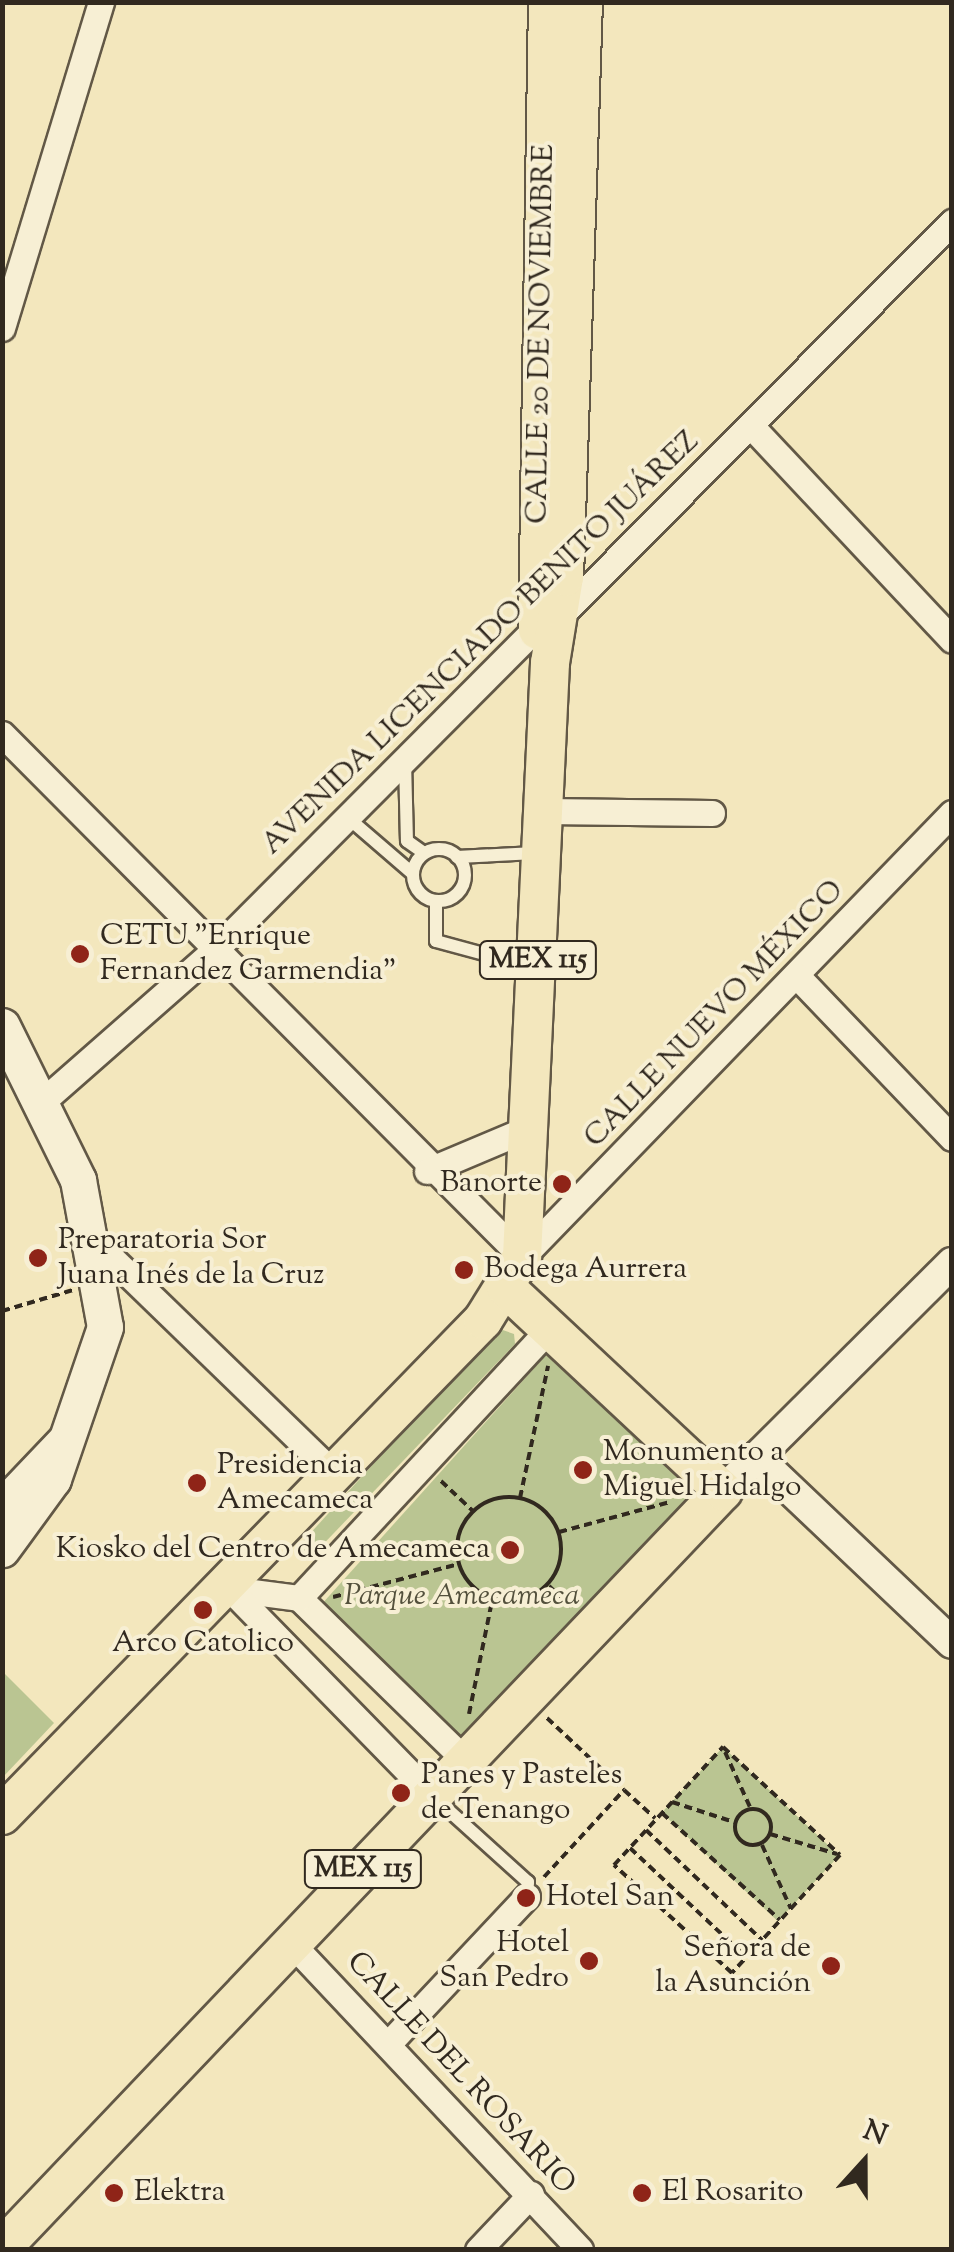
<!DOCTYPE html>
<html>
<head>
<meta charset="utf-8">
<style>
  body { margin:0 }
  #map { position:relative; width:954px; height:2252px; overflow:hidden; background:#f3e7bd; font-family:"Sorts Mill Goudy",serif }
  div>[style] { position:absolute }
  .green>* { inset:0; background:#bac592; transform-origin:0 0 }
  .path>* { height:4px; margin-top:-2px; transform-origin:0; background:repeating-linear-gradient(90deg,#31291f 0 8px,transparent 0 13px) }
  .path>.ring { margin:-2px; padding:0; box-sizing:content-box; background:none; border:4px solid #31291f; border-radius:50% }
  .roads { filter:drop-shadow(2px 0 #625846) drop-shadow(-2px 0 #625846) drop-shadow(0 2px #625846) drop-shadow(0 -2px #625846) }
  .service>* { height:12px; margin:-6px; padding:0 6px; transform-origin:6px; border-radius:6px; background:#f7efd4 }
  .service>.ring { margin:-6px; padding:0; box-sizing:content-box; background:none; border:12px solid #f7efd4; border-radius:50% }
  .minor>* { height:25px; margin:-12.5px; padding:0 12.5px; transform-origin:12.5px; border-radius:12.5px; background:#f7efd4 }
  .tertiary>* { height:30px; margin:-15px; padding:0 15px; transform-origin:15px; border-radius:15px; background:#f7efd4 }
  .secondary>* { height:35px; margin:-17.5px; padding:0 17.5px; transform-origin:17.5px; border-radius:17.5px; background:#f7efd4 }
  .primary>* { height:38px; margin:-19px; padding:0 19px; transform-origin:19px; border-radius:19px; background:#f3e7bd }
  .dots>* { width:28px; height:28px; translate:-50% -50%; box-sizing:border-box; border:5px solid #f7efd4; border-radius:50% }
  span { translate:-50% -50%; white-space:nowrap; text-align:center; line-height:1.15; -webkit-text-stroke:8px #f7efd4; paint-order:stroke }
  .shield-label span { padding:2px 8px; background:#f7efd4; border:2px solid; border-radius:8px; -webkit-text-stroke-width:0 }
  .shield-label { font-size:28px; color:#31291f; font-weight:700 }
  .street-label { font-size:30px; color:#31291f }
  .poi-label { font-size:30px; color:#31291f }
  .left { translate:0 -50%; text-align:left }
  .right { translate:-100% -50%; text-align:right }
  .park-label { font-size:30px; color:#53503c; font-style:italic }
  .frame { position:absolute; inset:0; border:5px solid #31291f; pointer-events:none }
  .north { position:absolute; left:814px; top:2112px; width:100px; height:100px; -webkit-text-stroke:8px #f7efd4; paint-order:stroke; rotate:21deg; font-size:28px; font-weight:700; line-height:40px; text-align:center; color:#31291f }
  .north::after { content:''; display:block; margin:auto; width:35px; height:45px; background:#31291f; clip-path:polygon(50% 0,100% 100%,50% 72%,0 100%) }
</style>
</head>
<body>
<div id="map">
  <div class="green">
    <div style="clip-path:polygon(497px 1328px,514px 1334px,515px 1344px,311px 1557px,296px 1549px)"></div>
    <div style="left:546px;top:1355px;width:210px;height:340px;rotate:42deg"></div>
    <div style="clip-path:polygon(2px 1671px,54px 1723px,3px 1777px,2px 1777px)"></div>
    <div style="left:723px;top:1747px;width:159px;height:90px;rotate:43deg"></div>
  </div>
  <div class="path">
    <div style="left:2px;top:1127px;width:50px;rotate:90deg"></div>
    <div style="left:2px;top:1311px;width:74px;rotate:-16.5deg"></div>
    <div style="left:441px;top:1481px;width:44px;rotate:43.2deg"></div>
    <div class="ring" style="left:457px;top:1497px;width:100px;height:100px"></div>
    <div style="left:520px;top:1498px;width:135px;rotate:-78deg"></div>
    <div style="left:559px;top:1532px;width:115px;rotate:-15.1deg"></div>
    <div style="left:549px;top:1586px;width:30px;rotate:44deg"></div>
    <div style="left:333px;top:1597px;width:130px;rotate:-14.7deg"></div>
    <div style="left:469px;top:1714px;width:115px;rotate:-78.5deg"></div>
    <div style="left:547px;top:1718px;width:105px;rotate:43.1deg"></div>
    <div style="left:723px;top:1747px;width:159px;rotate:42.7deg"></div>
    <div style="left:840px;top:1855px;width:160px;rotate:132.5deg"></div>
    <div style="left:732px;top:1973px;width:160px;rotate:-137.5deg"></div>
    <div style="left:614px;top:1865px;width:161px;rotate:-47.3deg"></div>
    <div style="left:725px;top:1752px;width:60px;rotate:65.6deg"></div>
    <div style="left:672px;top:1802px;width:65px;rotate:17.9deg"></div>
    <div class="ring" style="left:735px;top:1809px;width:32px;height:32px"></div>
    <div style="left:662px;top:1813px;width:159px;rotate:42.2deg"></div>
    <div style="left:646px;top:1830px;width:160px;rotate:43.5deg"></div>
    <div style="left:770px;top:1834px;width:70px;rotate:16.6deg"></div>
    <div style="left:762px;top:1845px;width:70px;rotate:65.6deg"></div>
    <div style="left:630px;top:1848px;width:159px;rotate:43.2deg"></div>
    <div style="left:544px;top:1877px;width:118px;rotate:-47.4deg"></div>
    <div style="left:624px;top:1790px;width:42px;rotate:42.1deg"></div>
  </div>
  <div class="roads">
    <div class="service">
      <div style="left:405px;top:761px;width:80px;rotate:88.6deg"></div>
      <div style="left:407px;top:841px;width:21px;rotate:35deg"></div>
      <div style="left:347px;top:817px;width:86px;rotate:40.7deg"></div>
      <div class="ring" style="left:413px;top:849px;width:40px;height:40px"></div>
      <div style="left:457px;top:857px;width:78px;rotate:-2.9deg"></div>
      <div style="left:436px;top:902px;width:39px;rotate:90deg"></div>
      <div style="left:436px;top:941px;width:99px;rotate:15.2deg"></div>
      <div style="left:436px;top:1799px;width:124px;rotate:42.1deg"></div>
      <div style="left:528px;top:1882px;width:14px;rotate:94deg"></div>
    </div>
    <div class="minor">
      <div style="left:2px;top:328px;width:341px;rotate:-73.1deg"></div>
      <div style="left:752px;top:427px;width:292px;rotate:46.8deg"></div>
      <div style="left:2px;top:734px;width:738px;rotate:45.16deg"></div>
      <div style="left:522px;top:1257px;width:618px;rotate:-45.92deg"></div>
      <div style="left:544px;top:811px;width:168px;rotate:0.7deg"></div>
      <div style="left:797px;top:976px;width:224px;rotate:46.3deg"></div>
      <div style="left:44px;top:1100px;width:227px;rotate:-41.3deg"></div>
      <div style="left:215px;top:950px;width:456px;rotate:-45.1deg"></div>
      <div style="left:537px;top:627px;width:23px;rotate:-23deg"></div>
      <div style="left:558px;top:618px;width:559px;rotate:-45.15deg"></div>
      <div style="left:427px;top:1171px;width:113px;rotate:-22.9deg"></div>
      <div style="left:96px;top:1243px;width:332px;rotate:44.1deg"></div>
      <div style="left:230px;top:1589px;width:70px;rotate:7.4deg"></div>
      <div style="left:299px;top:1598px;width:233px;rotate:44.3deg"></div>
      <div style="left:230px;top:1589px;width:289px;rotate:45.7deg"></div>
      <div style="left:299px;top:1598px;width:367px;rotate:-47.1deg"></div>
      <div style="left:292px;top:1944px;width:420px;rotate:46.7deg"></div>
      <div style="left:390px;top:2042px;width:200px;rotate:-46.8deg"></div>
      <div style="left:478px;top:2250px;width:77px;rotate:-46.6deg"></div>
    </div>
    <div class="tertiary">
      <div style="left:756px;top:1457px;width:270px;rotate:43.5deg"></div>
      <div style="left:723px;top:1491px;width:323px;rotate:-44.9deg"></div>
    </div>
    <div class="secondary">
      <div style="left:2px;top:1026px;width:172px;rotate:63.7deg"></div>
      <div style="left:78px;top:1180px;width:149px;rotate:79.6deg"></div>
      <div style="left:105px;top:1327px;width:161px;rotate:108.9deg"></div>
      <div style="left:53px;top:1479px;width:87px;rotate:126.1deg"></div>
      <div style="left:2px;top:1507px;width:90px;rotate:-46.4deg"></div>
    </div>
    <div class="primary">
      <div style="left:538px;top:630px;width:628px;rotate:-89.09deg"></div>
      <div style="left:2px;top:1815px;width:690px;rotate:-45.82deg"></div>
      <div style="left:483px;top:1320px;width:74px;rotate:-58.2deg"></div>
      <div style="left:522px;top:1257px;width:595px;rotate:-87.3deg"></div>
      <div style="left:550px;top:663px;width:87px;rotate:-80.8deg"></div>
      <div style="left:564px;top:577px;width:575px;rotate:-88.11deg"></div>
      <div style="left:2px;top:2248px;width:1045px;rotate:-46.4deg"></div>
      <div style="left:723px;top:1491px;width:296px;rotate:-136.9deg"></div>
    </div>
  </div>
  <div class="dots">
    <div style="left:80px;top:954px;background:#8f2418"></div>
    <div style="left:562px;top:1184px;background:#8f2418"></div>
    <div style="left:38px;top:1258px;background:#8f2418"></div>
    <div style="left:464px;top:1270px;background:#8f2418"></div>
    <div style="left:583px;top:1470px;background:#8f2418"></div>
    <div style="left:197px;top:1483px;background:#8f2418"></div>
    <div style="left:510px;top:1550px;background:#8f2418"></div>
    <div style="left:203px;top:1610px;background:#8f2418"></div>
    <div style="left:401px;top:1793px;background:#8f2418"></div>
    <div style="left:526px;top:1898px;background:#8f2418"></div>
    <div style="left:589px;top:1961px;background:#8f2418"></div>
    <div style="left:831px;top:1966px;background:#8f2418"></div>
    <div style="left:114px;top:2193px;background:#8f2418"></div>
    <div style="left:642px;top:2193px;background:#8f2418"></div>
  </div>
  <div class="shield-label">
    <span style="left:538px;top:960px">MEX 115</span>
    <span style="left:363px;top:1869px">MEX 115</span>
  </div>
  <div class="street-label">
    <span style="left:542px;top:334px;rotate:-89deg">CALLE 20 DE NOVIEMBRE</span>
    <span style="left:481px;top:644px;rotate:-44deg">AVENIDA LICENCIADO BENITO JUÁREZ</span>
    <span style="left:715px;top:1015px;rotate:-46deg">CALLE NUEVO MÉXICO</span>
    <span style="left:460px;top:2074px;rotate:47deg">CALLE DEL ROSARIO</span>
  </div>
  <div class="poi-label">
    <span class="left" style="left:100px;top:954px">CETU "Enrique<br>Fernandez Garmendia"</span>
    <span class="right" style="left:542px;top:1184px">Banorte</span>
    <span class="left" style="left:58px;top:1258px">Preparatoria Sor<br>Juana Inés de la Cruz</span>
    <span class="left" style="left:484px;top:1270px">Bodega Aurrera</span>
    <span class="left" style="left:603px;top:1470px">Monumento a<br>Miguel Hidalgo</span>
    <span class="left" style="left:217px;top:1483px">Presidencia<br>Amecameca</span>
    <span class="right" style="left:490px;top:1550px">Kiosko del Centro de Amecameca</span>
    <span style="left:203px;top:1644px">Arco Catolico</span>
    <span class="left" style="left:421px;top:1793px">Panes y Pasteles<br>de Tenango</span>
    <span class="left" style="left:546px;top:1898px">Hotel San</span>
    <span class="right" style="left:569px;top:1961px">Hotel<br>San Pedro</span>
    <span class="right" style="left:811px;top:1966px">Señora de<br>la Asunción</span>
    <span class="left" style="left:134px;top:2193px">Elektra</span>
    <span class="left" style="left:662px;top:2193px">El Rosarito</span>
  </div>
  <div class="park-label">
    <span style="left:462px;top:1597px">Parque Amecameca</span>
  </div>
  <div class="frame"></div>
  <div class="north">N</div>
</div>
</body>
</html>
